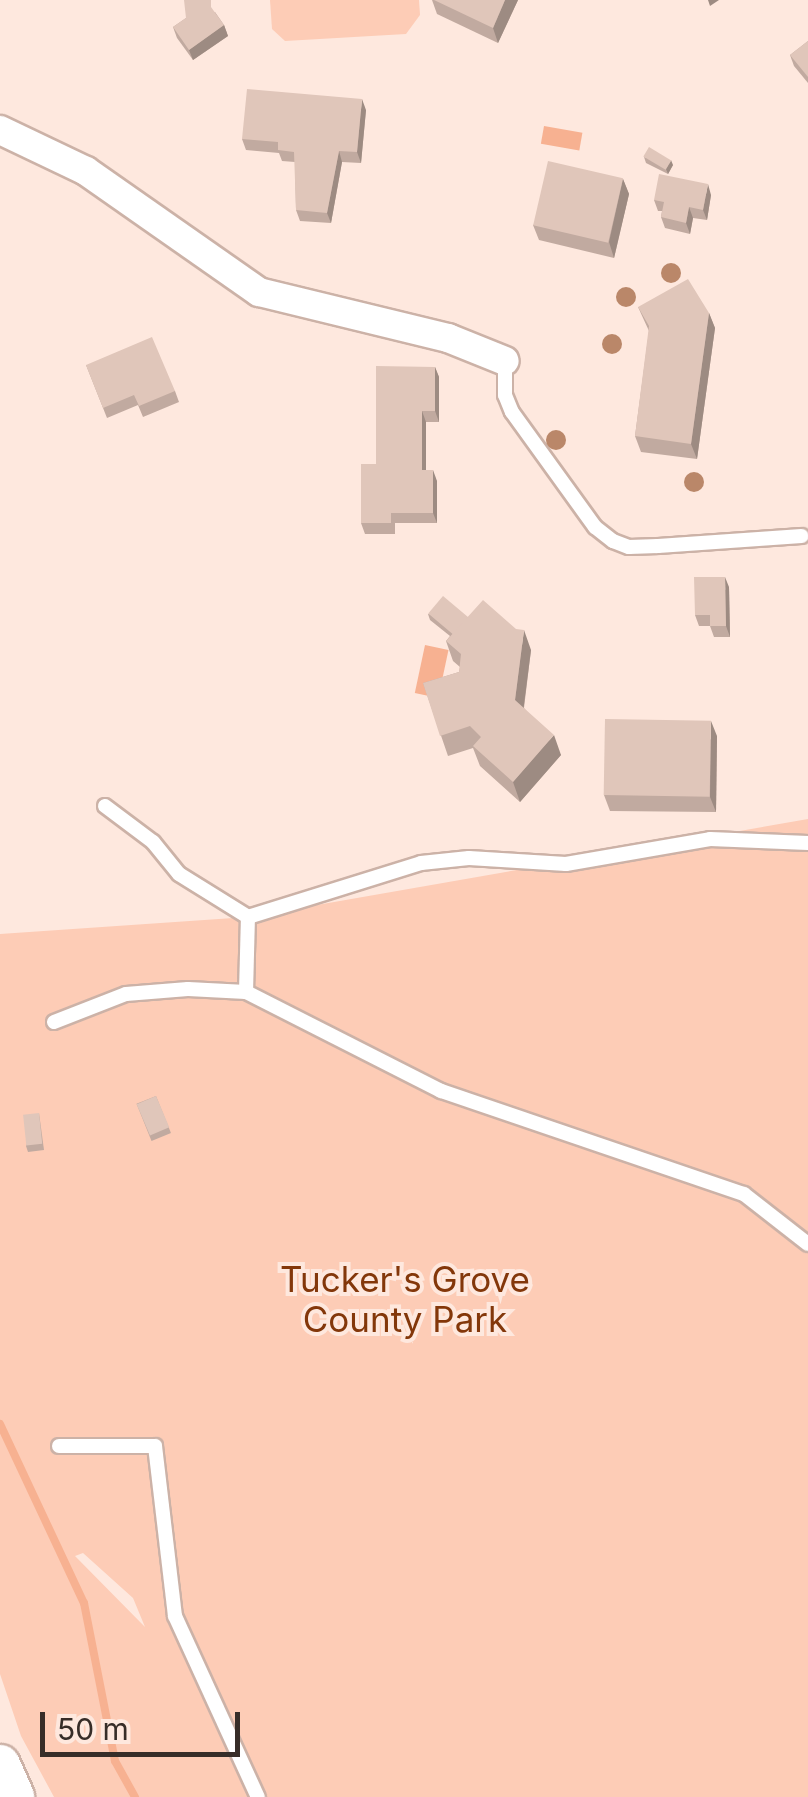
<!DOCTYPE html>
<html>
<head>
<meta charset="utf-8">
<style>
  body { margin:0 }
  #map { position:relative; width:808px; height:1797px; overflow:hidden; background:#fee8de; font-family:Inter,sans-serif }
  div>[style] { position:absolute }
  .green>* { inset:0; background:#fdccb6 }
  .water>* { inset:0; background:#f7b191; transform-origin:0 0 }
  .stream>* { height:8px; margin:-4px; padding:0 4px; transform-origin:4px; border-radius:4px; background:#f7b191 }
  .roads { filter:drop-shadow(2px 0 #ccb2a7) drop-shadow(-2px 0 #ccb2a7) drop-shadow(0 2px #ccb2a7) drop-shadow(0 -2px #ccb2a7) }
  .service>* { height:14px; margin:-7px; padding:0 7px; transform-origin:7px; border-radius:7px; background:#fff }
  .minor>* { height:28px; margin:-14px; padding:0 14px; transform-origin:14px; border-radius:14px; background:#fff }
  .secondary>* { height:40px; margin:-20px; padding:0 20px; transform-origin:20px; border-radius:20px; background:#fff }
  .trees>* { width:20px; height:20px; margin:-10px; border-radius:50%; background:#ba8769 }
  .wall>* { inset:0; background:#c1aaa0; transform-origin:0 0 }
  .shaded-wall>* { inset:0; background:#9d8b82 }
  .building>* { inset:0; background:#e0c6ba; transform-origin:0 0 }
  span { translate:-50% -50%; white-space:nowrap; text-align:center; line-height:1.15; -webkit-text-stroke:8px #fee8de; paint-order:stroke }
  .park-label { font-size:35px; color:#83370a }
  .scale { position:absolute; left:40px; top:1712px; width:200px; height:45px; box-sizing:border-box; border:5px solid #372d28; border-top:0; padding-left:12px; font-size:30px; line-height:35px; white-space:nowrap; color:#372d28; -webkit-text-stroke:8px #fee8de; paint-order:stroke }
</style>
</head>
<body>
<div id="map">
  <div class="green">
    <div style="clip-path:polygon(270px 0,419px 0,420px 15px,406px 34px,285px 41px,272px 29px)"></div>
    <div style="clip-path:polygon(evenodd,808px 819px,808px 1797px,54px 1797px,21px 1736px,0 1674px,0 934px,248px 917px,808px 819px,83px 1553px,133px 1598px,145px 1627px,75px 1556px,83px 1553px)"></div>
  </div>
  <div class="water">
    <div style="left:544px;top:126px;width:39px;height:18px;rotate:10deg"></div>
    <div style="left:425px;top:645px;width:24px;height:49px;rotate:12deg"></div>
  </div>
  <div class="stream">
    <div style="left:0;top:1424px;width:198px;rotate:64.9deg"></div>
    <div style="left:84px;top:1603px;width:161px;rotate:78.9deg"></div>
    <div style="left:115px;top:1761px;width:41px;rotate:60.9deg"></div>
  </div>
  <div class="roads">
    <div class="service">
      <div style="left:505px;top:361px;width:34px;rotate:90deg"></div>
      <div style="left:505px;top:395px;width:18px;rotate:68deg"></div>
      <div style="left:512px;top:412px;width:142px;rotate:54.2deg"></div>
      <div style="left:595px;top:527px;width:23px;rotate:38deg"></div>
      <div style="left:613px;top:541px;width:17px;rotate:21deg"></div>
      <div style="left:629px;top:547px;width:29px;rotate:-2deg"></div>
      <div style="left:658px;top:546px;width:144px;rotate:-4deg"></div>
      <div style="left:105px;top:806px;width:60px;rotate:36.9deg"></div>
      <div style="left:153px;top:842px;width:41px;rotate:50.9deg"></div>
      <div style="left:179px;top:874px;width:81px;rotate:31.9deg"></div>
      <div style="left:246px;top:992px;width:75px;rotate:-88.5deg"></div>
      <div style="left:248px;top:917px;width:181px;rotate:-17.3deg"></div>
      <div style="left:421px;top:863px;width:48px;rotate:-5.9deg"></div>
      <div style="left:469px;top:858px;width:97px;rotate:3.5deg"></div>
      <div style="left:566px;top:864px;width:146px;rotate:-9.8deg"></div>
      <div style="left:710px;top:839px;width:98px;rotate:2.3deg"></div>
      <div style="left:54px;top:1022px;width:77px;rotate:-21.3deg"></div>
      <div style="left:126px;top:994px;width:62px;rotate:-4.6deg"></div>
      <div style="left:188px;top:989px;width:58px;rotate:3deg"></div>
      <div style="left:246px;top:992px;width:219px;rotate:26.9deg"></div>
      <div style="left:441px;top:1091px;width:320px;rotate:18.8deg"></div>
      <div style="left:744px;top:1194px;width:81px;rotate:38deg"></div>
      <div style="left:59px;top:1446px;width:96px"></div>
      <div style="left:155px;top:1446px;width:171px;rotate:83.3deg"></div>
      <div style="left:175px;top:1616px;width:199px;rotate:65.4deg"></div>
    </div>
    <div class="minor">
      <div style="left:0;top:130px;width:95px;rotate:25.5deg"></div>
      <div style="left:86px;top:171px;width:211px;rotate:35deg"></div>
      <div style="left:259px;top:292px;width:195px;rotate:13.7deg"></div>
      <div style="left:448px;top:338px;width:61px;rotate:22deg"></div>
    </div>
    <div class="secondary">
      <div style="left:0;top:1765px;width:35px;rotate:66deg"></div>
    </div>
  </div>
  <div class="trees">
    <div style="left:671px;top:273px"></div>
    <div style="left:626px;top:297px"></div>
    <div style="left:612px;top:344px"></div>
    <div style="left:556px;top:440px"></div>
    <div style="left:694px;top:482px"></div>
  </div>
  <div class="wall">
    <div style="clip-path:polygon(432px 0,518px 0,498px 43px,437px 14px)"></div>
    <div style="clip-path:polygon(215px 12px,224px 25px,228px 36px,193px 60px,177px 38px,173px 27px,186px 18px)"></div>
    <div style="clip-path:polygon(808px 41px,808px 83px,794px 66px,790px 55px)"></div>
    <div style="clip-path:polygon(366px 110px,361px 163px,342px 162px,331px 223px,300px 221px,296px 210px,295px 162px,282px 161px,279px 153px,246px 150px,242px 139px)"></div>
    <div style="clip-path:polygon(644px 157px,673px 165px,668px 174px,646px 163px)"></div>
    <div style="clip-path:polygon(623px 179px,629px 194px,614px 258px,539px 240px,533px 225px)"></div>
    <div style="clip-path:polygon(711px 195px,707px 220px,693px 218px,690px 234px,665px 228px,661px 217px,662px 211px,658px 211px,654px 200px)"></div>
    <div style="clip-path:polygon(638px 307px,709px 313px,715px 328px,697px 459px,641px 452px,635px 436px,649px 331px)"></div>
    <div style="clip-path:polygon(86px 365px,175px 391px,179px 402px,143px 417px,138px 405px,107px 418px)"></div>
    <div style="clip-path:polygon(435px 367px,439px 377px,439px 422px,426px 422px,426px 470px,437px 481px,437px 523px,395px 523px,395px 534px,365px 534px,361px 523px,376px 464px)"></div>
    <div style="clip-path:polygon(729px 587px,730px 637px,714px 637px,710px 626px,699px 626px,695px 615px)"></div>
    <div style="clip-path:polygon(428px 614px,468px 617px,531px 650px,524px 708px,561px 755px,520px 802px,480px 766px,473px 748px,448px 756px,423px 683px,459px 672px,460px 667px,453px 661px,446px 641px,450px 636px,430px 620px)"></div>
    <div style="clip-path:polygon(717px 736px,716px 812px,610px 811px,604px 795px)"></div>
    <div style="left:156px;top:1096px;width:40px;height:21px;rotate:68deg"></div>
    <div style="clip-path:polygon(39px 1113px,44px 1150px,28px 1152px,26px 1146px)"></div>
  </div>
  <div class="shaded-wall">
    <div style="clip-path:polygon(505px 0,518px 0,498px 43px,493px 28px)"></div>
    <div style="clip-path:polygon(708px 0,719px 0,710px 6px)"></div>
    <div style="clip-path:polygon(224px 25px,228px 36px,193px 60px,189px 50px)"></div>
    <div style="clip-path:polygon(362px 99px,366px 110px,361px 163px,357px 152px)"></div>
    <div style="clip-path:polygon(339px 151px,342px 162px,331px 223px,327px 213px)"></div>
    <div style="clip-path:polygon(671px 160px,673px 165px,668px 174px,666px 169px)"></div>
    <div style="clip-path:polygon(623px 179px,629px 194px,614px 258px,609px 242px)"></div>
    <div style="clip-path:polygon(708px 184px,711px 195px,707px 220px,703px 210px)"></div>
    <div style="clip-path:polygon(689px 207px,693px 218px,690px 234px,686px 223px)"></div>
    <div style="clip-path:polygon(709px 313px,715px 328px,697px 459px,691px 444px)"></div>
    <div style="clip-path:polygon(435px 367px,439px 377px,439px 422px,435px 411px)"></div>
    <div style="clip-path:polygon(422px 411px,426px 422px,426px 481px,422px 470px)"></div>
    <div style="clip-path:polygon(433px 470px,437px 481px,437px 523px,433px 513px)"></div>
    <div style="clip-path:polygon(725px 577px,729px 587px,730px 637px,726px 626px)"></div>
    <div style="clip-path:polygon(524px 630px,531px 650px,522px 720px,515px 700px)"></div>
    <div style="clip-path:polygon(711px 721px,717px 736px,716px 812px,710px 797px)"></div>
    <div style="clip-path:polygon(554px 735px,561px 755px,520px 802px,513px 782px)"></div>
  </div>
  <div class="building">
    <div style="clip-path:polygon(184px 0,211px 0,211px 7px,224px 25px,189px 50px,173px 27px,186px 18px)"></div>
    <div style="clip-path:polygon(434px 0,505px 0,493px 28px)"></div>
    <div style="clip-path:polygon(808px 41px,808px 77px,790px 55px)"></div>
    <div style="clip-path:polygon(247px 89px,362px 99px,357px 152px,339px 151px,327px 213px,296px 210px,294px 152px,278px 150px,278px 142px,242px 139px)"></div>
    <div style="left:649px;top:147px;width:26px;height:11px;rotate:31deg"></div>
    <div style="left:548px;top:161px;width:77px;height:66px;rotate:13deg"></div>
    <div style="clip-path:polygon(659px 174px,708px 184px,703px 210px,689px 207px,686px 223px,661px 217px,664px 202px,654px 200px)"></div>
    <div style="clip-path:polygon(688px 279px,709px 313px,691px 444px,635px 436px,649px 326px,638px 307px)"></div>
    <div style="clip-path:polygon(152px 337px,175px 391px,139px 406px,134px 395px,103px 408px,86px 365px)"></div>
    <div style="clip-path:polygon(376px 366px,435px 367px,435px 411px,422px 411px,422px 470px,433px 470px,433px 513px,391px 513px,391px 523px,361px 523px,361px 464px,376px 464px)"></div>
    <div style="clip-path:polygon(694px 577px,725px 577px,726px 626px,710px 626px,710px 615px,695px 615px)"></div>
    <div style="left:443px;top:596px;width:33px;height:23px;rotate:40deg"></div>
    <div style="clip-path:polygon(483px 600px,516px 629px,524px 630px,515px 700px,554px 735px,513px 782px,473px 746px,481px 737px,470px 726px,440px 736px,423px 683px,459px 672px,461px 654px,446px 641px)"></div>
    <div style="left:605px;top:719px;width:106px;height:76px;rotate:1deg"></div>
    <div style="left:156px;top:1096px;width:34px;height:21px;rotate:67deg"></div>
    <div style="left:39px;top:1113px;width:31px;height:16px;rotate:84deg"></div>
  </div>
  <div class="park-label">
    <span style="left:405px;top:1299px">Tucker's Grove<br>County Park</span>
  </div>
  <div class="scale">50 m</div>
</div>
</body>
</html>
